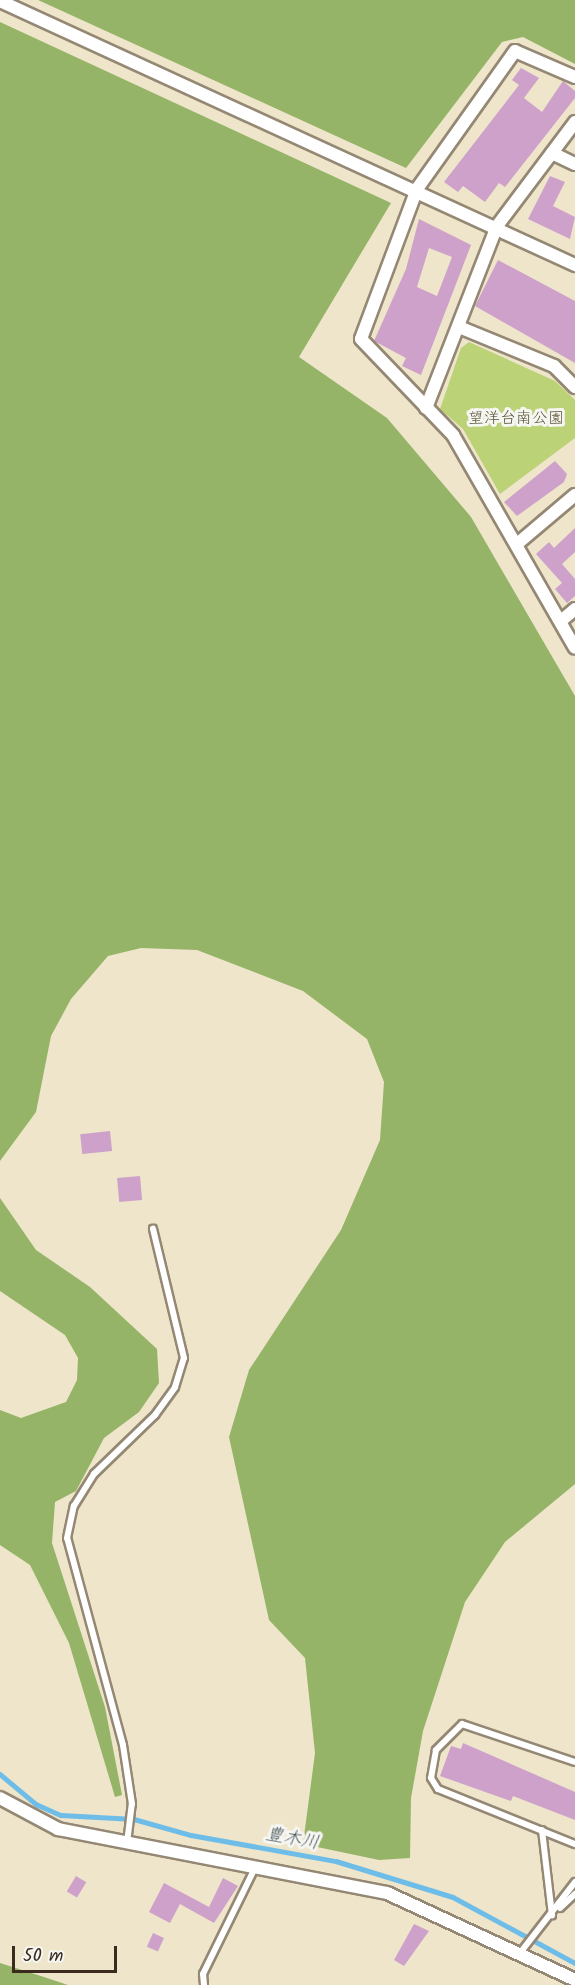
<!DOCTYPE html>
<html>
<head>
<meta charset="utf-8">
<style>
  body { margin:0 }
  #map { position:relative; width:575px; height:1985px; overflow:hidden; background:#eee5ca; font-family:Kalam,"Klee One",sans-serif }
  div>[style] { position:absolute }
  .green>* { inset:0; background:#bcd276 }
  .forest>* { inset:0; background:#95b467 }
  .stream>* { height:4.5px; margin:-2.25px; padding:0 2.25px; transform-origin:2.25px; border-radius:2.25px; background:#6ebde8 }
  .building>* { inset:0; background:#cea1ca; transform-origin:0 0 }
  .roads { filter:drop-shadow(2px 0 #948874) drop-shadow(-2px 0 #948874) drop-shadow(0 2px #948874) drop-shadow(0 -2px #948874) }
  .lane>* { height:6px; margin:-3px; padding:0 3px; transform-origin:3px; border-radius:3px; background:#fff }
  .street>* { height:12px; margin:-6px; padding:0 6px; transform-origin:6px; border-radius:6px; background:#fff }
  span { translate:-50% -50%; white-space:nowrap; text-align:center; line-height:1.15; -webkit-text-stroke:6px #f6f6f2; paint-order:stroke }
  .park-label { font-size:16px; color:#5b5434 }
  .water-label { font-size:18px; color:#4a565b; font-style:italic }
  .scale { position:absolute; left:12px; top:1946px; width:105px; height:27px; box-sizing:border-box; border:3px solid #3b2a1e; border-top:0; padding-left:8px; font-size:18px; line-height:21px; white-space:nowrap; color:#3b2a1e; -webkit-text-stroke:4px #f6f6f2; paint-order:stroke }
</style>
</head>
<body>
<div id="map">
  <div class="green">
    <div style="clip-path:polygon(469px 342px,555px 381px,575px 400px,575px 438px,500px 494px,463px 429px,440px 409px,461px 348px)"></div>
  </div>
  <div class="forest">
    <div style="clip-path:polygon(38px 0,575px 0,575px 64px,523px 37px,502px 42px,406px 168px)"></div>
    <div style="clip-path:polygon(0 22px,391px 203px,299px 357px,387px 418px,471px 517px,575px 696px,575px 1484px,505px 1542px,465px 1602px,423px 1731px,411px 1798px,410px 1858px,379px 1860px,303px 1844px,315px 1753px,305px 1658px,269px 1620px,229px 1437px,249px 1370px,341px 1230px,380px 1140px,384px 1082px,367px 1039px,303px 991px,197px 950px,141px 948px,108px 956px,71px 999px,51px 1036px,36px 1112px,0 1161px)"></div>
    <div style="clip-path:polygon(0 1198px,36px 1250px,90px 1287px,157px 1349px,159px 1383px,139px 1412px,104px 1438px,76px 1491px,55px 1502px,52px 1543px,105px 1707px,122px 1795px,115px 1797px,69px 1643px,30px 1565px,0 1545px,0 1410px,21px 1418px,66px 1402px,77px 1380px,78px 1358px,65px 1335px,0 1291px)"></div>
    <div style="clip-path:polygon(0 1963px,47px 1978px,68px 1985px,0 1985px)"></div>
  </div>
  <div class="stream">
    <div style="left:0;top:1774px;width:47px;rotate:39.8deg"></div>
    <div style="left:36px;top:1804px;width:27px;rotate:24deg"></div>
    <div style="left:61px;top:1815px;width:73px;rotate:3.1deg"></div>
    <div style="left:134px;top:1819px;width:59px;rotate:15.7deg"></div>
    <div style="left:191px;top:1835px;width:147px;rotate:10.2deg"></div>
    <div style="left:336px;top:1861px;width:122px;rotate:17.1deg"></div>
    <div style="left:453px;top:1897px;width:139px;rotate:28.4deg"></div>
  </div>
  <div class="building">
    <div style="clip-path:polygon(521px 68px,539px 78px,524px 98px,542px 112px,563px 81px,575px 91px,575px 98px,505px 187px,499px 183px,485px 202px,463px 186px,458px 192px,444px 182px,519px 85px,512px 80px)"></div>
    <div style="clip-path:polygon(550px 176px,565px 182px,553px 206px,575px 217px,570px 239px,528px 219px)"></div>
    <div style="clip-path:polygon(evenodd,419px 219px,471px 245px,421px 375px,402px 366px,406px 358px,374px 341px,406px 269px,419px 219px,429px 248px,452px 257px,437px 296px,417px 287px,429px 248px)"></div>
    <div style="clip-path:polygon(498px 260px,575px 301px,575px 363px,475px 306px)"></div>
    <div style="clip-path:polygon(555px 461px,567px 474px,564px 482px,517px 516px,504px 502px)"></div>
    <div style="clip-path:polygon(575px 528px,575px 552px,562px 564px,575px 579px,575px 596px,567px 603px,555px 589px,562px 583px,536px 554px,549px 542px,554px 548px)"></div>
    <div style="left:110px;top:1131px;width:20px;height:30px;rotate:84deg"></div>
    <div style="left:140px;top:1176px;width:24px;height:23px;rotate:85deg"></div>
    <div style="clip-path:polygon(463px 1743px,575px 1792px,575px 1820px,513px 1796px,511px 1801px,440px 1776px,451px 1746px,461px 1749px)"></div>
    <div style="left:76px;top:1876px;width:12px;height:18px;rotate:31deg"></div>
    <div style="clip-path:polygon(223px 1878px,238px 1886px,214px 1923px,180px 1904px,170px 1923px,149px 1912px,164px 1883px,209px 1907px)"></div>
    <div style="clip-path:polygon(414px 1924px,429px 1931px,404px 1966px,394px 1960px)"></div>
    <div style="left:153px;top:1933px;width:12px;height:15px;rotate:24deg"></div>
  </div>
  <div class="roads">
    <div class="lane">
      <div style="left:575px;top:1762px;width:119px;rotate:-161.4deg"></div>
      <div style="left:462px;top:1724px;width:37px;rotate:135deg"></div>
      <div style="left:436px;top:1750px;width:28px;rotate:100deg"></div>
      <div style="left:431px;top:1778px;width:13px;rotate:58deg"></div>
      <div style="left:438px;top:1789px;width:148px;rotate:21.9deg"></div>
      <div style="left:542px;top:1830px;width:86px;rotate:83.3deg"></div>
      <div style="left:127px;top:1843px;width:39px;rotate:-83deg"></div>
      <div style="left:132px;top:1804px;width:60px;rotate:-98.7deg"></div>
      <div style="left:123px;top:1745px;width:214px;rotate:-105.1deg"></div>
      <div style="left:67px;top:1538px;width:33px;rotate:-78deg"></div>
      <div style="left:74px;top:1506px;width:38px;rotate:-58deg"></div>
      <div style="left:94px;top:1474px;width:85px;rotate:-44deg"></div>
      <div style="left:155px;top:1415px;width:34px;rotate:-54deg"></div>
      <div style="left:175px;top:1387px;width:30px;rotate:-73deg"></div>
      <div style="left:184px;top:1358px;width:133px;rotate:-103.5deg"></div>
      <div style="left:560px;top:1908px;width:21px;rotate:-43deg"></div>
      <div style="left:520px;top:1953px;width:90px;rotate:-52.2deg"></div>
      <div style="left:204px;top:1985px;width:11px;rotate:-95deg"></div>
      <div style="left:203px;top:1974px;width:118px;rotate:-63.9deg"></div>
    </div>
    <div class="street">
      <div style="left:0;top:1px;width:633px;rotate:24.66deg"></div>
      <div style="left:575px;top:77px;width:65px;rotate:-156.6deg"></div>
      <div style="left:515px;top:51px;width:169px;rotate:125.4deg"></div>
      <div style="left:417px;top:189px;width:160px;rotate:110.5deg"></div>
      <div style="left:361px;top:339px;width:133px;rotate:46.2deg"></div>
      <div style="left:453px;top:435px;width:245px;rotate:60.2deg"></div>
      <div style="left:552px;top:153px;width:25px;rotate:26deg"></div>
      <div style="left:459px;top:327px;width:103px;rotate:22.3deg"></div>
      <div style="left:554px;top:366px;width:30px;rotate:45deg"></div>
      <div style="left:426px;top:408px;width:195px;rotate:-68.7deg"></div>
      <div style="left:497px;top:226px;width:130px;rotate:-53.1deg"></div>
      <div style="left:517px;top:544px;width:76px;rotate:-40.2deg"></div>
      <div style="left:562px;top:620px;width:17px;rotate:-40deg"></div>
      <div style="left:0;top:1798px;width:66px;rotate:28.1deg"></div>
      <div style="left:58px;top:1829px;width:335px;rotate:11deg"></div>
      <div style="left:387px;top:1893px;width:207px;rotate:24.8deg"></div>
    </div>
  </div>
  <div class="park-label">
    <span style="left:516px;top:419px">望洋台南公園</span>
  </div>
  <div class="water-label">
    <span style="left:292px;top:1840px;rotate:10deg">豊木川</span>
  </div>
  <div class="scale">50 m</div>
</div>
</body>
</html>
